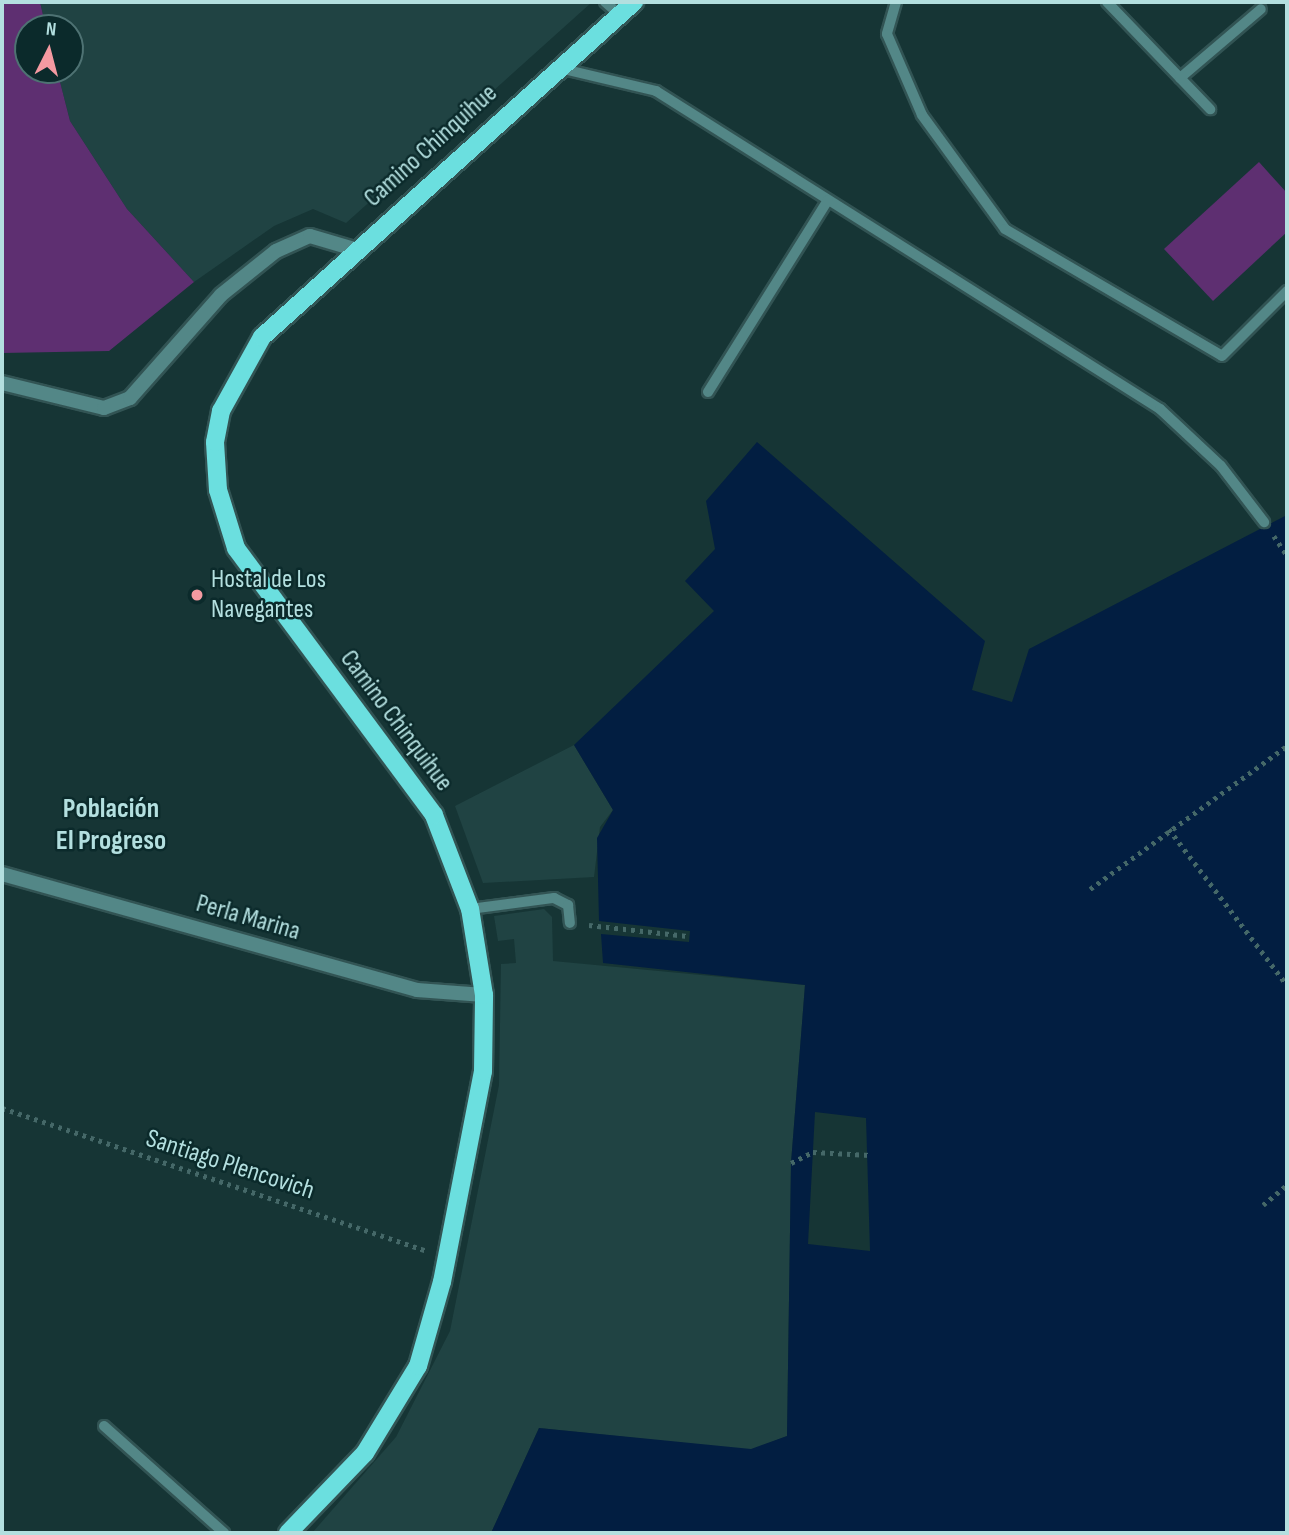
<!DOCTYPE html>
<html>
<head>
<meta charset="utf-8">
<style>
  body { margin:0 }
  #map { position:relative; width:1289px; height:1535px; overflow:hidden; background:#163535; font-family:"Sofia Sans Condensed",sans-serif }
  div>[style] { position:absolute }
  .built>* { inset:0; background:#204343 }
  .green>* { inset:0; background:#5e2f71 }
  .water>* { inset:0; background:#021e41 }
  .pier>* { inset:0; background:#163535 }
  .path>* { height:4.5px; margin-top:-2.25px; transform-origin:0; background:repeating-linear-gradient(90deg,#456868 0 3.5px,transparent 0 8.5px) }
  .roads { filter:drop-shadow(2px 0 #325454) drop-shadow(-2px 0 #325454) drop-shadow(0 2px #325454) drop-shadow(0 -2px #325454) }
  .service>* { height:10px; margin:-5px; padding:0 5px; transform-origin:5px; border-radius:5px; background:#538787 }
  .minor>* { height:14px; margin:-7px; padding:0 7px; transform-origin:7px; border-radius:7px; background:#538787 }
  .primary>* { height:18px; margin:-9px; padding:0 9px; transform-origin:9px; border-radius:9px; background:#6bdfdf }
  .dots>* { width:19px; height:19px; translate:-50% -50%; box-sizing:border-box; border:4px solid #0b2a2b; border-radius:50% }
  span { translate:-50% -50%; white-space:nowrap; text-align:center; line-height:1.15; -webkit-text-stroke:5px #0b2a2b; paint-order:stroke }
  .street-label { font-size:26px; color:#b3dfdf }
  .poi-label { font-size:26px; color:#b3dfdf }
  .left { translate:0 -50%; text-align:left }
  .neighbourhood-label { font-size:28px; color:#b3dfdf; font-weight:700 }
  .frame { position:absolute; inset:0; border:4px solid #b3dfdf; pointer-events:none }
  .north { position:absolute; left:14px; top:14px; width:70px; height:70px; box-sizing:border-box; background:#0b2a2b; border:2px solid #4e7273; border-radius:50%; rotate:6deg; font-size:19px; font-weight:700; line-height:28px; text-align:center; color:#b3dfdf }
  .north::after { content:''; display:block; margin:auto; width:24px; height:32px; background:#f49aa1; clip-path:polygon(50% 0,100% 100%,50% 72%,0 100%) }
</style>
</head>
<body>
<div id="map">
  <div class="built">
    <div style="clip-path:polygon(40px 2px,592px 2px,346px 223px,313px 209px,274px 226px,194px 282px,127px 209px,70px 121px,57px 70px,70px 70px,70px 28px,46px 28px)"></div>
    <div style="clip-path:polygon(574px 745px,613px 810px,600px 827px,594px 877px,483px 883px,455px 806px)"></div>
    <div style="clip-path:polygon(544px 909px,552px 917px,553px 961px,805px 985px,791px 1163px,787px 1436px,751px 1450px,539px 1428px,491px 1533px,312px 1533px,396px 1437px,450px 1331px,499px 1085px,501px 964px,516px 963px,514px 939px,498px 941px,494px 916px)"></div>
  </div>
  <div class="green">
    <div style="clip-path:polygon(2px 2px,40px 2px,46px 28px,28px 28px,28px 70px,57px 70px,70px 121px,127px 209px,194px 282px,109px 351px,2px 353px)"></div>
    <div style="clip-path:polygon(1259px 162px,1287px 193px,1287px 232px,1213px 301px,1164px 249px)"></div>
  </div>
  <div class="water">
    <div style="clip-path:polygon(757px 442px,985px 641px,972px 690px,1012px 702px,1029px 649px,1287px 515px,1287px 1533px,491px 1533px,539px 1428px,751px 1449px,787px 1436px,791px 1163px,805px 985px,603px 963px,601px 934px,689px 942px,690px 931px,599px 921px,597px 838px,613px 810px,574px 745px,714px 611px,685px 581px,715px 549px,706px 501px)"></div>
  </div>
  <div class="pier">
    <div style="clip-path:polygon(815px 1112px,866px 1118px,870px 1251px,808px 1244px)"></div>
  </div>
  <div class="path">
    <div style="left:1274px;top:536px;width:23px;rotate:56deg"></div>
    <div style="left:1169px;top:829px;width:196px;rotate:52.9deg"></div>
    <div style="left:1090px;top:889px;width:243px;rotate:-36deg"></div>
    <div style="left:589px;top:925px;width:99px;rotate:6.4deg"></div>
    <div style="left:2px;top:1108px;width:446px;rotate:18.6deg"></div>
    <div style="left:791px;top:1163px;width:25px;rotate:-27deg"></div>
    <div style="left:813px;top:1152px;width:57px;rotate:3deg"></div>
    <div style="left:1263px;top:1205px;width:31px;rotate:-40deg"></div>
  </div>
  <div class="roads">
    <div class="service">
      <div style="left:605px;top:2px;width:18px;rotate:41deg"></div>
      <div style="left:896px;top:2px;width:33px;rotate:106deg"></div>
      <div style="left:887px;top:34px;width:88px;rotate:66.6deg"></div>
      <div style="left:922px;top:115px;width:141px;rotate:53.9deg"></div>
      <div style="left:1005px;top:229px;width:251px;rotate:30.3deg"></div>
      <div style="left:1222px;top:356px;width:92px;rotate:-45deg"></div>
      <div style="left:1107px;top:2px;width:149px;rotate:46.1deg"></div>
      <div style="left:559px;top:68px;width:100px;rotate:13.3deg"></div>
      <div style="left:656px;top:91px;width:596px;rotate:32.25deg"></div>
      <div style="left:1160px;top:409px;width:83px;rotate:43.1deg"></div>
      <div style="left:1221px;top:466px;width:71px;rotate:52.5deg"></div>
      <div style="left:1180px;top:78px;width:106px;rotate:-40.4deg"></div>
      <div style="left:708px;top:392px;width:226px;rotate:-58deg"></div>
      <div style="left:470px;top:909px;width:85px;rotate:-7.5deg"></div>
      <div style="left:554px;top:898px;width:16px;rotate:27deg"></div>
      <div style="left:568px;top:905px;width:18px;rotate:84deg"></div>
      <div style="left:104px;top:1426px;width:161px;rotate:41.7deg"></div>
    </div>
    <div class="minor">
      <div style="left:2px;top:383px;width:105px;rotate:13.8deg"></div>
      <div style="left:104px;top:408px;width:28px;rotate:-21deg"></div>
      <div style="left:130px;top:398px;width:137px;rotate:-48.5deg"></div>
      <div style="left:221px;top:295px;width:70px;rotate:-38.7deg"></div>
      <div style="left:276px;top:251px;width:37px;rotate:-24deg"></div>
      <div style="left:310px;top:236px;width:46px;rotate:16.5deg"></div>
      <div style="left:2px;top:874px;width:431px;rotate:15.6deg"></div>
      <div style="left:417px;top:990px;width:67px;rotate:4.3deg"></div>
    </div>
    <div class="primary">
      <div style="left:288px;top:1533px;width:111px;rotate:-46.1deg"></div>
      <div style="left:365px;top:1453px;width:102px;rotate:-58.7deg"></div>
      <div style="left:418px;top:1366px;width:87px;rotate:-74.1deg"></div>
      <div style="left:442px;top:1282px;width:215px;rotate:-79deg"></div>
      <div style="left:483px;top:1071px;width:76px;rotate:-89.2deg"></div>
      <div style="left:484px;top:995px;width:87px;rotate:-99.2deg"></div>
      <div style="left:470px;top:909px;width:101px;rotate:-111deg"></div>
      <div style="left:434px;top:815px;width:332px;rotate:-126.6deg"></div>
      <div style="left:236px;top:548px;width:61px;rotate:-107.2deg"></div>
      <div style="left:218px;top:490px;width:48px;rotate:-93.6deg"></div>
      <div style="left:215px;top:442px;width:32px;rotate:-79deg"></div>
      <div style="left:221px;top:411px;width:85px;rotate:-61deg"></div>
      <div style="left:262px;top:337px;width:501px;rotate:-42deg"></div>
    </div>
  </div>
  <div class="dots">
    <div style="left:197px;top:595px;background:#f49aa1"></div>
  </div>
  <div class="street-label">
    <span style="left:431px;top:146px;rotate:-42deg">Camino Chinquihue</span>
    <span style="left:396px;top:721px;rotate:53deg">Camino Chinquihue</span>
    <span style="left:248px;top:918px;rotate:16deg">Perla Marina</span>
    <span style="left:230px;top:1165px;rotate:18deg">Santiago Plencovich</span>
  </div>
  <div class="poi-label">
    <span class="left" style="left:211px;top:595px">Hostal de Los<br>Navegantes</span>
  </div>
  <div class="neighbourhood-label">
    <span style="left:111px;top:825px">Población<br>El Progreso</span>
  </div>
  <div class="frame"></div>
  <div class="north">N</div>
</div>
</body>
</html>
